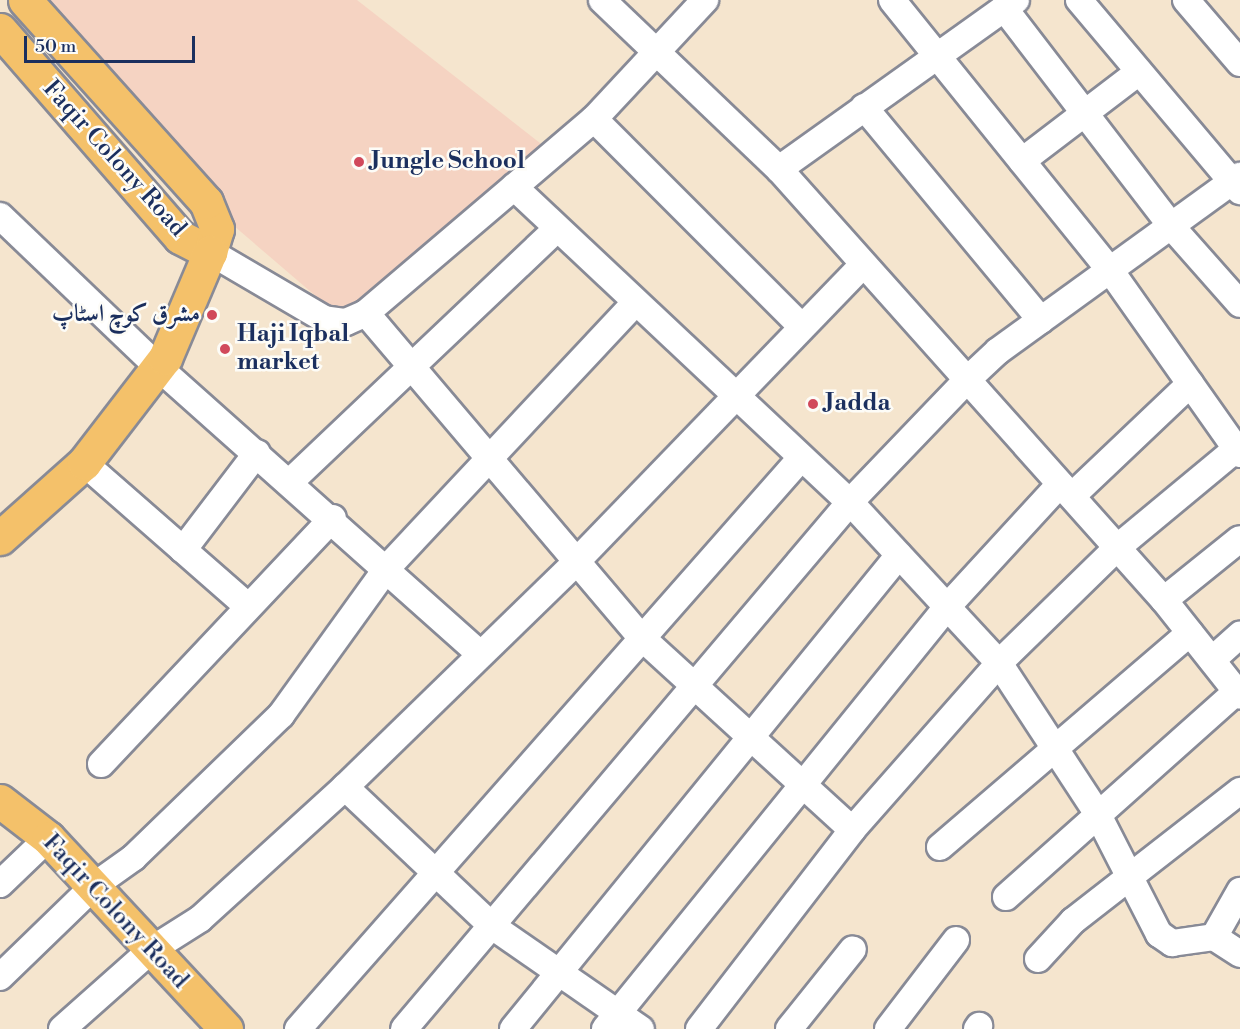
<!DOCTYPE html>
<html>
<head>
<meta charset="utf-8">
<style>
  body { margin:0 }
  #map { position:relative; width:1240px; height:1029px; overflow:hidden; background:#f5e5ce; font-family:"Libre Bodoni",Amiri,serif }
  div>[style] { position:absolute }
  .built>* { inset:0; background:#f5d3c2 }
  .roads { filter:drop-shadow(2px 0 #888a96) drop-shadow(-2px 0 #888a96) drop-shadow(0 2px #888a96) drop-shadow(0 -2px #888a96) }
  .minor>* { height:26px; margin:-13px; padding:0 13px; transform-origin:13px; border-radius:13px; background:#fff }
  .major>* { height:33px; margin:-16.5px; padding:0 16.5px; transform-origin:16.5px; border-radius:16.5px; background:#f4c16a }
  .dots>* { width:16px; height:16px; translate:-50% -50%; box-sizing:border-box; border:3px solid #fdfcf7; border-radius:50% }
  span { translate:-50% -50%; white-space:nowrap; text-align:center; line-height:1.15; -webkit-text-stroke:5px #fdfcf7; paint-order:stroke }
  .street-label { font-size:24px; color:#1b2f5e }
  .poi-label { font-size:24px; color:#1b2f5e; font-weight:700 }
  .left { translate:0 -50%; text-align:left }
  .right { translate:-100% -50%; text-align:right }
  .scale { position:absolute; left:24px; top:36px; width:171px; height:27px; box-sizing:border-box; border:3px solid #1b2f5e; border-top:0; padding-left:8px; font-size:18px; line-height:21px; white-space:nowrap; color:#1b2f5e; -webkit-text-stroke:4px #fdfcf7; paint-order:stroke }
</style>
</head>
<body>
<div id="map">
  <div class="built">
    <div style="clip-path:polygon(25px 0,357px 0,554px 154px,346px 322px,206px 202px)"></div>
  </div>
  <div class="roads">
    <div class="minor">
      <div style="left:602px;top:0;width:245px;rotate:43.7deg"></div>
      <div style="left:779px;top:169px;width:578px;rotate:48.23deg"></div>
      <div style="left:1164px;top:600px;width:122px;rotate:51.6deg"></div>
      <div style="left:892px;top:0;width:347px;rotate:51.1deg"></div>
      <div style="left:1110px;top:270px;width:225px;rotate:54.8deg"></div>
      <div style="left:1079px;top:0;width:250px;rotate:49.9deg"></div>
      <div style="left:1186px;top:0;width:83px;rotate:49.4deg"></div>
      <div style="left:1004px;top:8px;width:275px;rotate:52.5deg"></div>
      <div style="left:1171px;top:226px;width:104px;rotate:48.5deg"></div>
      <div style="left:864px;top:107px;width:277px;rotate:50.3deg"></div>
      <div style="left:594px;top:119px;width:293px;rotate:45deg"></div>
      <div style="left:1022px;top:161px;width:147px;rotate:-37.3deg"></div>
      <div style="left:779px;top:169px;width:291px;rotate:-35.5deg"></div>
      <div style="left:514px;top:187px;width:461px;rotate:43.2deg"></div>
      <div style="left:850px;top:502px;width:219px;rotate:47.2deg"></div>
      <div style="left:999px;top:663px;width:179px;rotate:56.8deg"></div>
      <div style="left:1097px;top:813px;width:136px;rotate:62.9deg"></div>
      <div style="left:1159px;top:934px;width:16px;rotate:35deg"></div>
      <div style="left:1172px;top:943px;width:42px;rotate:-8.1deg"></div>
      <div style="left:1214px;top:937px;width:31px;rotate:33deg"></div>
      <div style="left:0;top:216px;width:219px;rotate:43.7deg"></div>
      <div style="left:158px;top:367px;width:431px;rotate:41.7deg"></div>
      <div style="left:210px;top:252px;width:132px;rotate:30.4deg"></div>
      <div style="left:324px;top:319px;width:22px;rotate:8deg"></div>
      <div style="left:346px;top:322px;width:22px;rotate:-24deg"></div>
      <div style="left:366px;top:313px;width:299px;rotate:-40.4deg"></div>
      <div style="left:594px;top:119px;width:163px;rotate:-47deg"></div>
      <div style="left:366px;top:313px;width:425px;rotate:49.7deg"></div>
      <div style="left:641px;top:637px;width:286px;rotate:42.4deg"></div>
      <div style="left:84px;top:463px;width:215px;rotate:41.2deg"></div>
      <div style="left:291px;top:481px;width:366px;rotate:-43.5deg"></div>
      <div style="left:1072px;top:496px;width:163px;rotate:-43.5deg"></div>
      <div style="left:183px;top:550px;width:122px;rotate:-52.7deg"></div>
      <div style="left:1164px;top:600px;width:97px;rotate:-38.8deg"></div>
      <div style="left:1212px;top:660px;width:38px;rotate:-42deg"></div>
      <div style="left:101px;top:764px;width:338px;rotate:-46.7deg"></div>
      <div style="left:345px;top:787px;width:202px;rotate:43.4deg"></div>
      <div style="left:492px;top:926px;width:181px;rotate:34.7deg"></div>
      <div style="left:940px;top:847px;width:329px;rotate:-40.6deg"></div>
      <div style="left:0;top:884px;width:66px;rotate:-43.8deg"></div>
      <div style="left:1006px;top:897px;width:308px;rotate:-41.7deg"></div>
      <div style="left:1214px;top:937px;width:53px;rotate:-60.5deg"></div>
      <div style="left:1038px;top:959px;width:52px;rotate:-47.4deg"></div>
      <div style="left:1073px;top:921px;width:212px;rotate:-37.9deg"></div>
      <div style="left:0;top:977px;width:132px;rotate:-44.1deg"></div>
      <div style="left:95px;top:885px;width:47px;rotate:-35.4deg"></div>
      <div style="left:133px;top:858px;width:206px;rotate:-44deg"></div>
      <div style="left:281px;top:715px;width:181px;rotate:-54.2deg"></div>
      <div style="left:387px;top:568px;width:363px;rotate:-46.9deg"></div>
      <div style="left:62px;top:1029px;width:119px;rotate:-41.6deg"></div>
      <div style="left:151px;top:950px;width:58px;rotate:-32.3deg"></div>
      <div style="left:200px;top:919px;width:196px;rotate:-42.3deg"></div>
      <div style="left:345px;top:787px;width:321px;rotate:-44.2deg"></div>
      <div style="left:575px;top:563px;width:414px;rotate:-46deg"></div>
      <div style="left:298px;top:1029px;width:761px;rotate:-48.62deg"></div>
      <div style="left:404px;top:1029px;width:690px;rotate:-49.76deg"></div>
      <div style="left:850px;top:502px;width:169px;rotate:-46.2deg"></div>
      <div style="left:967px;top:380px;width:42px;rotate:-43.1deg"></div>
      <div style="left:998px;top:351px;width:299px;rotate:-35.9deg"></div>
      <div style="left:513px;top:1029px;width:611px;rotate:-50.84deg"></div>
      <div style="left:605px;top:1029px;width:543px;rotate:-50.98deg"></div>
      <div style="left:947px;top:607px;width:167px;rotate:-47.4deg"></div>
      <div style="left:699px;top:1029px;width:251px;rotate:-52.4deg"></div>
      <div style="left:852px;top:830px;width:222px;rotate:-48.6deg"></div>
      <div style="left:999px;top:663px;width:166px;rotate:-44.3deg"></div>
      <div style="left:1118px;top:547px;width:153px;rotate:-39.7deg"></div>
      <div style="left:789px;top:1029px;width:102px;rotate:-51.3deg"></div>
      <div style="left:888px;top:1029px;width:112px;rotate:-52.6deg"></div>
      <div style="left:977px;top:1029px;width:4px;rotate:-56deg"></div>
    </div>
    <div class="major">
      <div style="left:0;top:30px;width:274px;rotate:49deg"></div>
      <div style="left:180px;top:237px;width:34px;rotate:27deg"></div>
      <div style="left:210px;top:252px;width:24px;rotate:-73deg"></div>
      <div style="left:217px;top:229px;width:29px;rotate:-112deg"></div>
      <div style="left:206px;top:202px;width:271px;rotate:-131.9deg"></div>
      <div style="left:0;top:538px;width:113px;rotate:-41.8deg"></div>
      <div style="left:84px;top:463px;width:133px;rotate:-52.4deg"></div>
      <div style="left:165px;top:358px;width:115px;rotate:-67deg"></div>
      <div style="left:0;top:801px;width:61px;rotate:37.6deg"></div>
      <div style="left:48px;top:838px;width:261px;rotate:47deg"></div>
    </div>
  </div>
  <div class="dots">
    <div style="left:359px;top:162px;background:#d1495b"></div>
    <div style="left:212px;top:315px;background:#d1495b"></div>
    <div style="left:225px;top:349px;background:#d1495b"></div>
    <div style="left:813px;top:404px;background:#d1495b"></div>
  </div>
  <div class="street-label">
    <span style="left:114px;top:159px;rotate:48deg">Faqir Colony Road</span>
    <span style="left:115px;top:912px;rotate:47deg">Faqir Colony Road</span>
  </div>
  <div class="poi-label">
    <span class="left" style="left:371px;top:162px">Jungle School</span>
    <span class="right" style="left:200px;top:315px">مشرق کوچ اسٹاپ</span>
    <span class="left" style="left:237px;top:349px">Haji Iqbal<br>market</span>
    <span class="left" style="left:825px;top:404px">Jadda</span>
  </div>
  <div class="scale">50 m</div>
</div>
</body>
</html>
